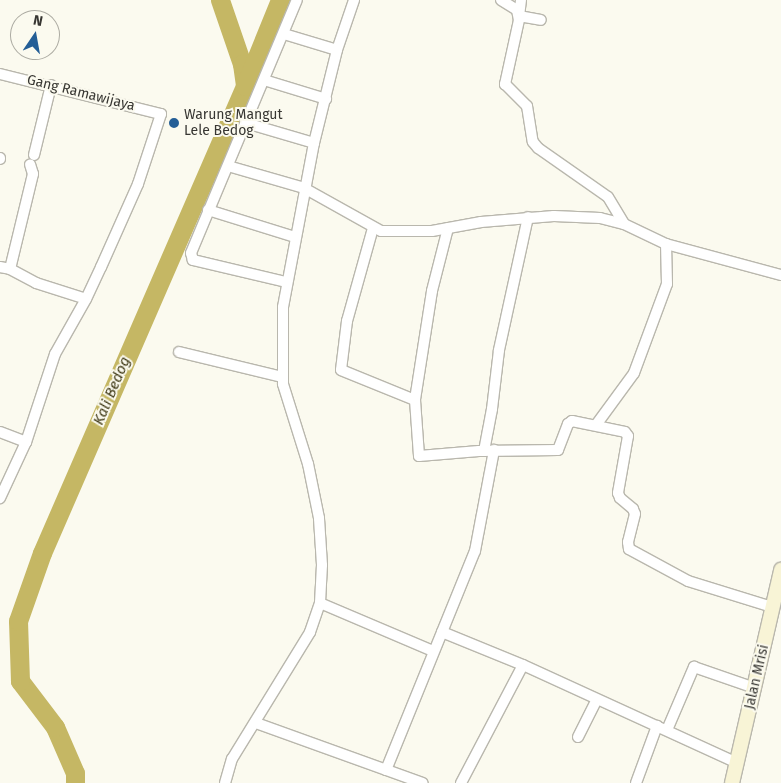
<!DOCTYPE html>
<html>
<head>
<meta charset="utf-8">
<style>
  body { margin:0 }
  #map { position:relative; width:781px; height:783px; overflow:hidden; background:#fbfaef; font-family:"Fira Sans",sans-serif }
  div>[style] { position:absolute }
  .river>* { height:19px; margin:-9.5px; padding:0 9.5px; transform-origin:9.5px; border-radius:9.5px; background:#c5b764 }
  .roads { filter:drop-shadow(1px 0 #b9b7ad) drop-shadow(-1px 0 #b9b7ad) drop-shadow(0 1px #b9b7ad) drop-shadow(0 -1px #b9b7ad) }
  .street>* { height:10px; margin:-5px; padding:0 5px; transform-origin:5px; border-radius:5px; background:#fff }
  .secondary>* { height:14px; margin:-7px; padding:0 7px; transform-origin:7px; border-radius:7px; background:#f8f4d6 }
  .dots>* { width:14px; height:14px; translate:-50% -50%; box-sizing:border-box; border:2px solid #fbfaef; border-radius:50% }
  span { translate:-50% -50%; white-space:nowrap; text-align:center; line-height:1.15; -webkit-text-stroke:4px #fbfaef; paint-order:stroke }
  .street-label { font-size:14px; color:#373632 }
  .poi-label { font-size:14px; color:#373632 }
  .left { translate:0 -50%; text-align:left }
  .water-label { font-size:15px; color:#3f3915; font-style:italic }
  .north { position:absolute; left:10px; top:10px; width:50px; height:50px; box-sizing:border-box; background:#fbfaef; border:1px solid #adaca3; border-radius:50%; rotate:12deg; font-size:14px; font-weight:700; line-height:20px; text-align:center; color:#373632 }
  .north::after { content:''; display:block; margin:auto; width:18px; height:22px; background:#245e96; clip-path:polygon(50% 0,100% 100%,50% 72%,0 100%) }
</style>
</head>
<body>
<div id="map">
  <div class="river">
    <div style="left:220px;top:0;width:68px;rotate:71deg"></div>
    <div style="left:242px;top:64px;width:22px;rotate:82deg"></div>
    <div style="left:75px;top:783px;width:10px;rotate:-90deg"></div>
    <div style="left:75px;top:773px;width:50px;rotate:-113.5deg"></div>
    <div style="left:55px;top:727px;width:58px;rotate:-127.3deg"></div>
    <div style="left:20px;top:681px;width:60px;rotate:-91.9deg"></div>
    <div style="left:18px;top:621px;width:72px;rotate:-70.6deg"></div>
    <div style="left:42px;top:553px;width:509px;rotate:-66.51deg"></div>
    <div style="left:245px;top:86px;width:93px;rotate:-67.9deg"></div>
  </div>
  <div class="roads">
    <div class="street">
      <div style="left:501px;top:0;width:19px;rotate:32deg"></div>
      <div style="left:517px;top:10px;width:10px;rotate:79deg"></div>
      <div style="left:519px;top:20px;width:66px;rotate:102.3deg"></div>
      <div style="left:505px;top:84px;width:31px;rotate:45deg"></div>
      <div style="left:527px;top:106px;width:36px;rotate:81deg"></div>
      <div style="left:533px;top:142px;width:8px;rotate:50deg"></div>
      <div style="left:538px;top:148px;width:85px;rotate:35deg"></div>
      <div style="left:608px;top:197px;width:31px;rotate:59deg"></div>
      <div style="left:521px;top:0;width:16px;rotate:97deg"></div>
      <div style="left:519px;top:16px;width:22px;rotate:10deg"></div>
      <div style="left:284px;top:34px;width:55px;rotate:16.8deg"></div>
      <div style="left:0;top:74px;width:166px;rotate:14deg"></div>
      <div style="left:161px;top:114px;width:74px;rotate:108.2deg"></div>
      <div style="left:138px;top:184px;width:91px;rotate:114deg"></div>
      <div style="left:101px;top:267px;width:35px;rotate:115deg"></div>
      <div style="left:86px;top:299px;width:63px;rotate:119.4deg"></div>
      <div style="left:55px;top:354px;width:93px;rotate:108.2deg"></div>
      <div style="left:26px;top:442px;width:62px;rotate:114.9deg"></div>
      <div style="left:264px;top:80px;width:65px;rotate:17deg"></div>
      <div style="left:246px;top:123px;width:71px;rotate:16.4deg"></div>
      <div style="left:34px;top:155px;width:72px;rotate:-76.3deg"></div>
      <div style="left:0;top:159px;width:1px;rotate:-90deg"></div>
      <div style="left:228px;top:166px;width:79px;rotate:16.1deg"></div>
      <div style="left:304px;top:188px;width:88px;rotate:29.2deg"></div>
      <div style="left:381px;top:231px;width:51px"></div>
      <div style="left:432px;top:231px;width:50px;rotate:-10.4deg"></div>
      <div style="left:481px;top:222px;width:73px;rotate:-4.7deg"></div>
      <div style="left:554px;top:216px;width:46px;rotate:2.5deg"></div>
      <div style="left:600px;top:218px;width:25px;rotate:14deg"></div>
      <div style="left:624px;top:224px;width:47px;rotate:25.5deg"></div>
      <div style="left:666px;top:244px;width:119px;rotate:15.1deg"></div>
      <div style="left:208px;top:210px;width:91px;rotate:17.2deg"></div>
      <div style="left:373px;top:228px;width:97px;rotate:105.6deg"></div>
      <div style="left:347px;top:321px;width:49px;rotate:97deg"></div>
      <div style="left:341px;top:370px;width:80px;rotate:22.1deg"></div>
      <div style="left:448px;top:228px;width:65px;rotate:104.3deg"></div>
      <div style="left:432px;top:291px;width:110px;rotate:98.9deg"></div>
      <div style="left:415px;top:400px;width:56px;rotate:85.9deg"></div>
      <div style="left:419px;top:456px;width:60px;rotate:-4.8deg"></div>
      <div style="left:479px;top:451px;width:79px;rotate:-0.7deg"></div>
      <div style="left:558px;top:450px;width:28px;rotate:-69deg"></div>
      <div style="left:568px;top:424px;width:5px;rotate:-37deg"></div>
      <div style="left:572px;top:421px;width:54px;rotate:11.7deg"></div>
      <div style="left:625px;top:432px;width:5px;rotate:53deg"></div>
      <div style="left:628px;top:436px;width:58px;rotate:100deg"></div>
      <div style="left:618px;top:493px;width:5px;rotate:68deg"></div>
      <div style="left:620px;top:498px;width:17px;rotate:40deg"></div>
      <div style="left:633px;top:509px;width:5px;rotate:68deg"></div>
      <div style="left:635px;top:514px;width:29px;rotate:104deg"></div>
      <div style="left:628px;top:542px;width:7px;rotate:82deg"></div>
      <div style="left:629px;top:549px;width:67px;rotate:28.5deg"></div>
      <div style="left:688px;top:581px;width:88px;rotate:17.2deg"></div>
      <div style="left:0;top:267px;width:10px;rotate:11deg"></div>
      <div style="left:10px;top:269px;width:30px;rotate:28deg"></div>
      <div style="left:36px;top:283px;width:52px;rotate:17.7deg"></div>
      <div style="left:10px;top:269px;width:98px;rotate:-76.4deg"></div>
      <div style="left:33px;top:174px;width:10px;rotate:-107deg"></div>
      <div style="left:286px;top:282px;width:96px;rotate:-166.7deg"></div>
      <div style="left:193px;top:260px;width:7px;rotate:-106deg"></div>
      <div style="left:191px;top:253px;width:274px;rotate:-67.3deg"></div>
      <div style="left:179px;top:352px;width:106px;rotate:13.6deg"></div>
      <div style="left:596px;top:425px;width:64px;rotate:-53.8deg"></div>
      <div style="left:634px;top:373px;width:95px;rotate:-69.7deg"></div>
      <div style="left:667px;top:284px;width:40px;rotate:-91.4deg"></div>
      <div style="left:0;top:432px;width:28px;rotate:21deg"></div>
      <div style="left:484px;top:451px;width:43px;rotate:-79.2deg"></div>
      <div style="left:492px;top:409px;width:59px;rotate:-83.2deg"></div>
      <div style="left:499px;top:350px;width:136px;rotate:-77.7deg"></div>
      <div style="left:320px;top:603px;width:123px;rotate:23deg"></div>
      <div style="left:442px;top:632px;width:87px;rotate:22.2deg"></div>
      <div style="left:523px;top:665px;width:235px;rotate:24.6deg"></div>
      <div style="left:256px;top:723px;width:177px;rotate:19.8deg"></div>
      <div style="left:667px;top:730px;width:69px;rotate:-66.8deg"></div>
      <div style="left:694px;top:667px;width:65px;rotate:19deg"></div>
      <div style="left:578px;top:737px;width:42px;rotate:-63.4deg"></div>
      <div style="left:386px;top:770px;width:236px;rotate:-67.9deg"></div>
      <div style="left:475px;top:551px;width:103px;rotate:-79.3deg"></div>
      <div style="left:225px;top:783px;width:25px;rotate:-74deg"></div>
      <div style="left:232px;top:759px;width:149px;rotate:-58.4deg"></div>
      <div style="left:310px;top:632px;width:31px;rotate:-71deg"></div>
      <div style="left:320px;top:603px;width:38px;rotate:-87deg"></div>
      <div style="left:322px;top:565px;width:47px;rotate:-93.7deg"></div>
      <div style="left:319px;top:518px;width:55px;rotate:-101.5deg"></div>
      <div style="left:308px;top:464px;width:84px;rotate:-107.4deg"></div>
      <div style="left:283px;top:384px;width:77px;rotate:-90deg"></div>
      <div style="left:283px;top:307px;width:167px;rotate:-79.3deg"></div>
      <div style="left:314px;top:143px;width:96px;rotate:-76.1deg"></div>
      <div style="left:337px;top:50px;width:53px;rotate:-71.2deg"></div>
      <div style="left:461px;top:783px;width:133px;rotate:-62.3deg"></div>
      <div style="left:636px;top:783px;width:61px;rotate:-69.8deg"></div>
    </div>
    <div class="secondary">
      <div style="left:732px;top:783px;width:219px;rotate:-77deg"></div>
    </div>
  </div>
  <div class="dots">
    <div style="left:174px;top:123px;background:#245e96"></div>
  </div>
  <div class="street-label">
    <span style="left:81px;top:93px;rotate:14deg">Gang Ramawijaya</span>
    <span style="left:757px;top:677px;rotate:-77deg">Jalan Mrisi</span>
  </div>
  <div class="poi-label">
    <span class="left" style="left:184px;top:123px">Warung Mangut<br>Lele Bedog</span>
  </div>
  <div class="water-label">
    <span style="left:112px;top:391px;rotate:-67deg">Kali Bedog</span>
  </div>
  <div class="north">N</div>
</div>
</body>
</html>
